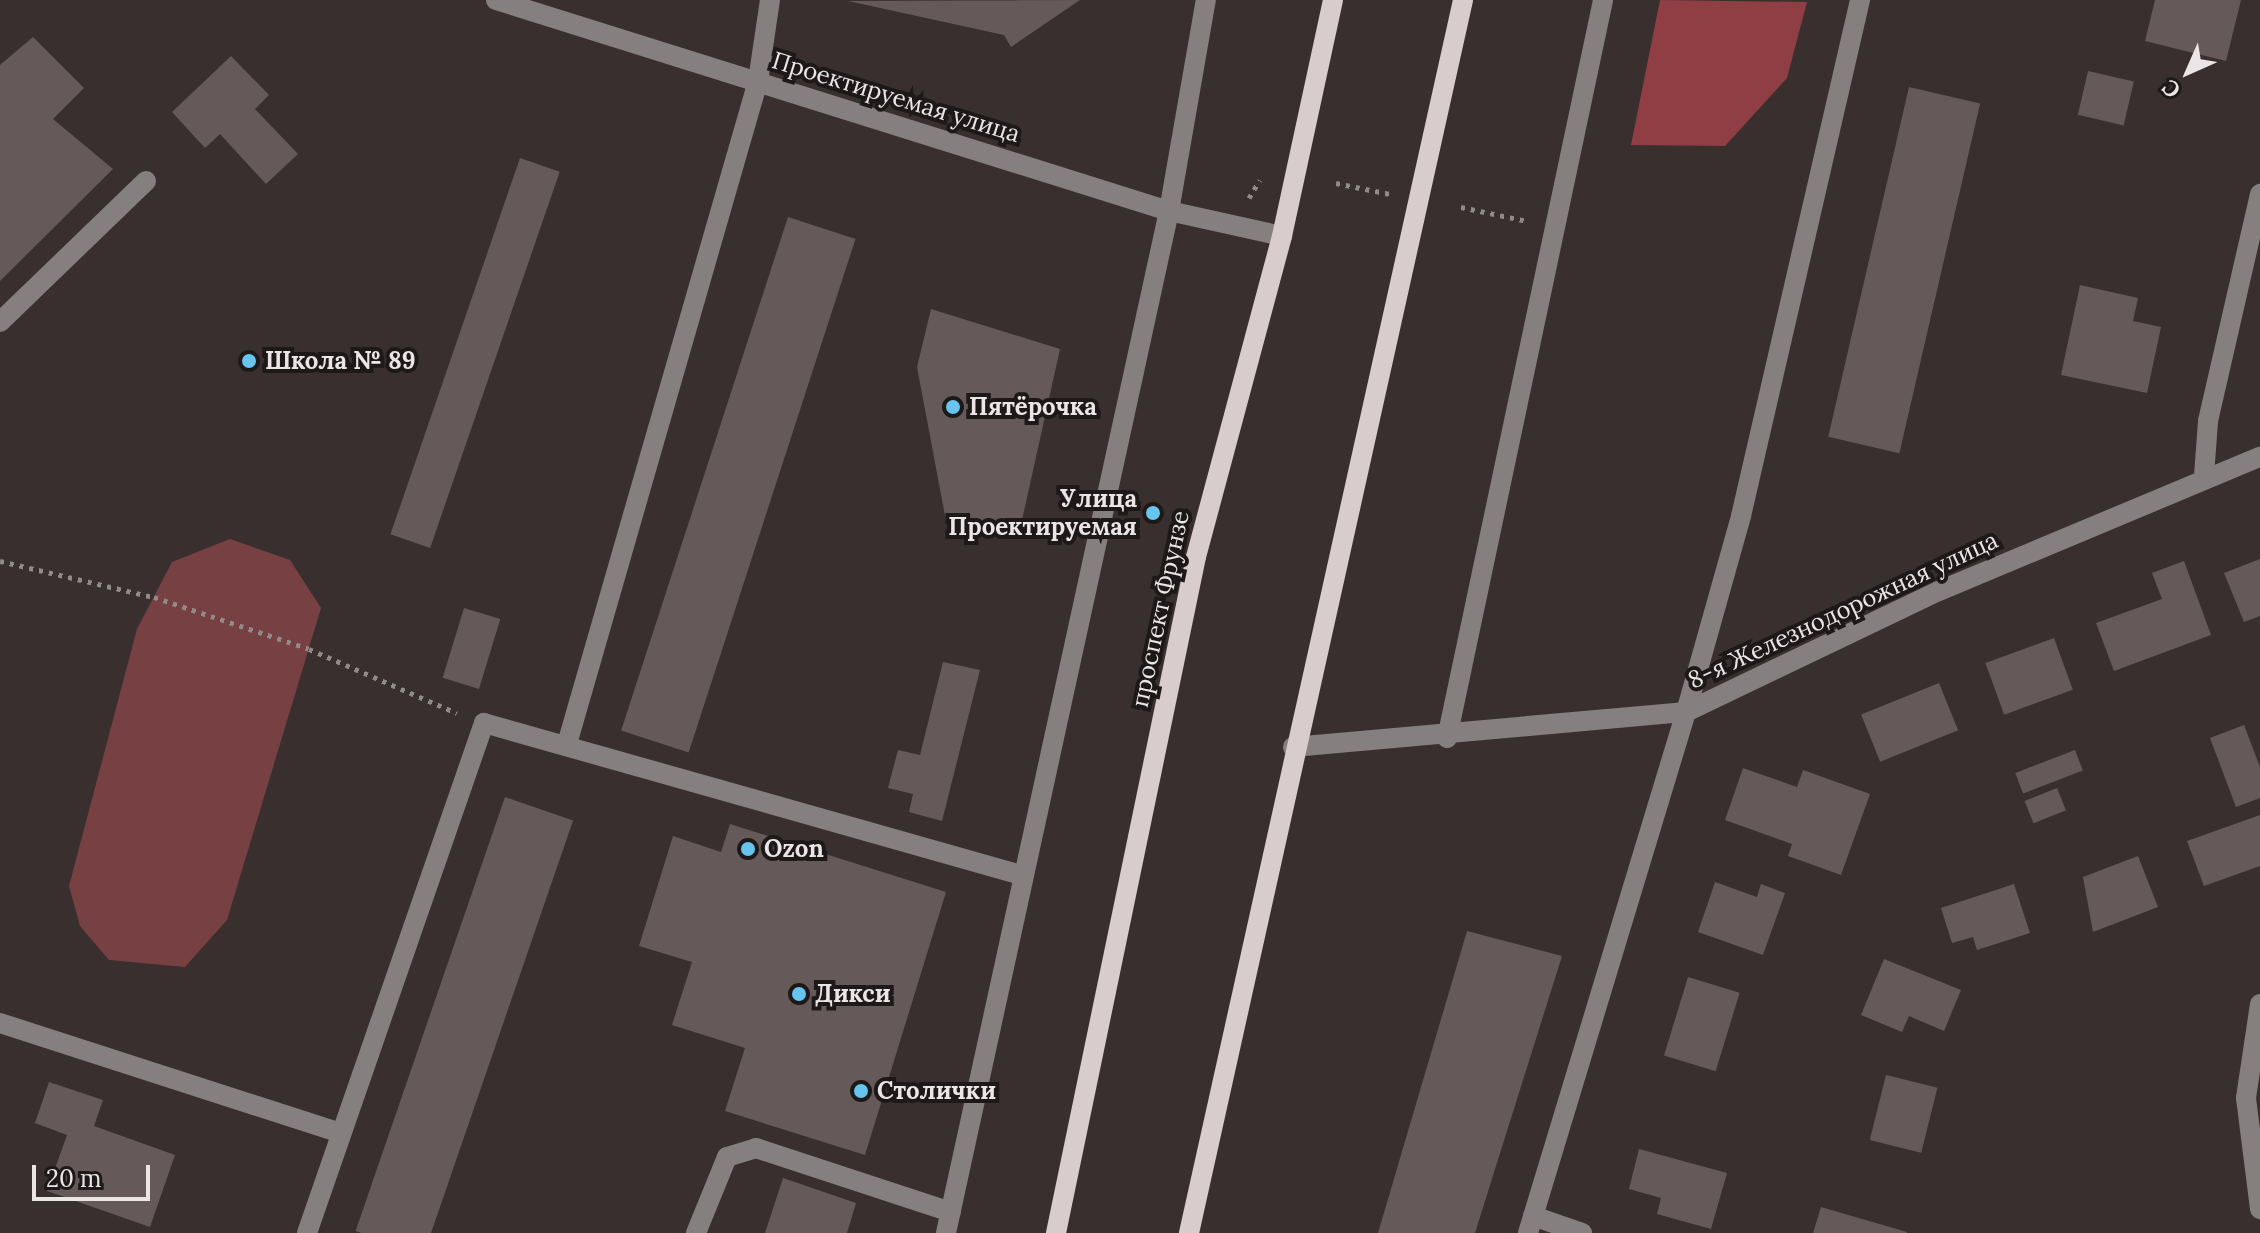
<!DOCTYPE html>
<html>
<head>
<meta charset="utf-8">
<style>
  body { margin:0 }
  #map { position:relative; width:2260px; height:1233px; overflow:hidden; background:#3a2f2f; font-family:Lora,serif }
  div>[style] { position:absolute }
  .green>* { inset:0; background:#774042 }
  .forest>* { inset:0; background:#8f3e43 }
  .building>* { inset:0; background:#655959; transform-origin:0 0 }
  .path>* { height:5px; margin-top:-2.5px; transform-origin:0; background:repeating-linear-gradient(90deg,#928989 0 4px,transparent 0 10px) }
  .minor>* { height:20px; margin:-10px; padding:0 10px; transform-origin:10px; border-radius:10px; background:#857f7f }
  .major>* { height:20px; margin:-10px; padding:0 10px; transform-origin:10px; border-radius:10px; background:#d8cccc }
  .dots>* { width:22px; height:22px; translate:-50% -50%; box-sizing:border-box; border:4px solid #1e1919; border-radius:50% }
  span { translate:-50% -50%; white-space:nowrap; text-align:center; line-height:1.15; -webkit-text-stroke:8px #1e1919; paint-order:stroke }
  .street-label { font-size:24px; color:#ece5e5 }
  .poi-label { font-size:24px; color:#ece5e5; font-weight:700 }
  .left { translate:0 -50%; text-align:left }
  .right { translate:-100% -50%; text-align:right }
  .north { position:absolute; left:2148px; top:32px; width:80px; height:80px; -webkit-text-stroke:6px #1e1919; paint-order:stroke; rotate:225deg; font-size:22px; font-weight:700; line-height:32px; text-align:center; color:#ece5e5 }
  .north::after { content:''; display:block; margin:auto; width:28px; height:36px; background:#ece5e5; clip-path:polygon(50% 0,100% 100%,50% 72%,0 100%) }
  .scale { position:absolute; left:32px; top:1165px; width:118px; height:36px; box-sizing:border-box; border:4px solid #ece5e5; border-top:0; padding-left:10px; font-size:24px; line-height:28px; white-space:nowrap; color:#ece5e5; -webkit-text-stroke:6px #1e1919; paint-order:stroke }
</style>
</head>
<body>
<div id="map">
  <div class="green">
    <div style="clip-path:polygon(230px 539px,290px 560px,321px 608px,227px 920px,185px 967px,109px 960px,80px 926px,69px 886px,137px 629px,172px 562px)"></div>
  </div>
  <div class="forest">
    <div style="clip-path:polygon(1660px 0,1807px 2px,1787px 78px,1725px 146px,1631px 145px)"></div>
  </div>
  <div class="building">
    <div style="clip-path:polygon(1080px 0,1011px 47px,1004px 35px,848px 1px)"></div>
    <div style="clip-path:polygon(2155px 0,2241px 0,2226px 61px,2145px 41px)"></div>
    <div style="clip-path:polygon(33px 37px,84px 88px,53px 119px,113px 169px,0 281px,0 65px)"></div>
    <div style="clip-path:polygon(231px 56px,269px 95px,255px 109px,298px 154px,266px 184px,220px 134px,205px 148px,172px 112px)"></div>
    <div style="left:2088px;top:71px;width:47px;height:45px;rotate:13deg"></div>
    <div style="left:1909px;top:87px;width:73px;height:359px;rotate:13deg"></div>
    <div style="left:520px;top:158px;width:42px;height:398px;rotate:19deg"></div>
    <div style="left:788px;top:217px;width:71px;height:540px;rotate:18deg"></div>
    <div style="clip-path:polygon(2080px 285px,2138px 298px,2133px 321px,2161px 327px,2147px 393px,2061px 375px)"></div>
    <div style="clip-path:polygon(931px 309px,1060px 349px,1018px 538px,946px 521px,917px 367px)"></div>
    <div style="clip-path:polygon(2260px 559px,2260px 616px,2244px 622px,2224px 573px)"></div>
    <div style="clip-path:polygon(2184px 561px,2211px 635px,2114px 671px,2096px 623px,2162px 599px,2152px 573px)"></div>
    <div style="left:464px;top:608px;width:38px;height:73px;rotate:17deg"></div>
    <div style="left:2054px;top:638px;width:55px;height:73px;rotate:70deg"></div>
    <div style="clip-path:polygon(943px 662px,980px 670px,942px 821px,909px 812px,913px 794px,888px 788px,898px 750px,920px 755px)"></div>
    <div style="left:1939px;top:683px;width:51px;height:84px;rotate:68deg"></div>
    <div style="clip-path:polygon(2244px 725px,2260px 767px,2260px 798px,2236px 807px,2210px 738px)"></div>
    <div style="left:2075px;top:750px;width:22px;height:64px;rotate:69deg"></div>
    <div style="clip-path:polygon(1743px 768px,1797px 787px,1803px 770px,1870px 794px,1841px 875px,1788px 856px,1792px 844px,1725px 820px)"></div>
    <div style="left:2057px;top:788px;width:24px;height:35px;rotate:68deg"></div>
    <div style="left:505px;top:797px;width:72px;height:459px;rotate:19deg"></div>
    <div style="clip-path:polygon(2260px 815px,2260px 866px,2204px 886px,2187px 841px)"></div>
    <div style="clip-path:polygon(730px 824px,946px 892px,865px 1155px,725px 1111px,745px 1048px,672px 1025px,692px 962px,639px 946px,673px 836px,721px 852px)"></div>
    <div style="clip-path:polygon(2138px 856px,2158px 907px,2093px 932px,2083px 877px)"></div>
    <div style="clip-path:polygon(1715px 882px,1757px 897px,1761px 884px,1785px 893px,1763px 955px,1698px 932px)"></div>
    <div style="clip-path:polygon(2014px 884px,2030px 933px,1977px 950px,1973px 937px,1952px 943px,1941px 908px)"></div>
    <div style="clip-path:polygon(1467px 931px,1562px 956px,1475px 1233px,1378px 1233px)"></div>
    <div style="clip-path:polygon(1884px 959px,1961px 990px,1944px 1031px,1909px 1016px,1902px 1032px,1861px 1015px)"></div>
    <div style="left:1688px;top:977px;width:54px;height:82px;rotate:17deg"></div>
    <div style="left:1886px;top:1075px;width:53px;height:67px;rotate:14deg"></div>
    <div style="clip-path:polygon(49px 1082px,103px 1100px,94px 1126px,175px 1155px,150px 1227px,47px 1191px,67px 1135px,35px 1123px)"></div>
    <div style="clip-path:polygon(1639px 1149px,1727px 1173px,1711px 1229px,1657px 1214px,1661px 1198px,1629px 1189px)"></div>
    <div style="clip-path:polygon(783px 1178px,856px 1203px,847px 1233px,765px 1233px)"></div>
    <div style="clip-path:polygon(1821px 1207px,1907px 1232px,1907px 1233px,1813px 1233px)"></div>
  </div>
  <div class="path">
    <div style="left:1336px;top:183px;width:55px;rotate:11.5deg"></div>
    <div style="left:1249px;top:198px;width:21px;rotate:-59deg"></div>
    <div style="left:1461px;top:207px;width:67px;rotate:12deg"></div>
    <div style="left:0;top:561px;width:158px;rotate:13.2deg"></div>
    <div style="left:154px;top:597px;width:163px;rotate:18.5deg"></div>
    <div style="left:309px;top:649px;width:161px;rotate:23.4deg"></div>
  </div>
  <div class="minor">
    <div style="left:496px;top:0;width:705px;rotate:17.41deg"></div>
    <div style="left:1169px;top:211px;width:116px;rotate:12.5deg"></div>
    <div style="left:0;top:322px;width:203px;rotate:-44deg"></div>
    <div style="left:2204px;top:476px;width:55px;rotate:-85.8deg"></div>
    <div style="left:2208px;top:421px;width:233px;rotate:-77.1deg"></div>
    <div style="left:1447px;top:738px;width:754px;rotate:-78.06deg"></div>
    <div style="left:567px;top:744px;width:690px;rotate:-73.93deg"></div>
    <div style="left:758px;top:81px;width:82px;rotate:-81.6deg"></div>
    <div style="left:1293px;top:747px;width:395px;rotate:-5.1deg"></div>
    <div style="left:1686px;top:712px;width:204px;rotate:-74.3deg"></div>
    <div style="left:1741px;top:516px;width:530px;rotate:-77.01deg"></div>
    <div style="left:2260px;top:1004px;width:95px;rotate:98.5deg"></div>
    <div style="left:2246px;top:1098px;width:112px;rotate:82.8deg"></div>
    <div style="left:0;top:1023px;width:354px;rotate:17.9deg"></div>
    <div style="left:1533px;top:1216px;width:52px;rotate:19.1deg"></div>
    <div style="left:307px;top:1233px;width:540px;rotate:-70.86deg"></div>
    <div style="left:484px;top:723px;width:558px;rotate:15.8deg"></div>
    <div style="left:696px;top:1233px;width:82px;rotate:-67.8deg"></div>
    <div style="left:727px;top:1157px;width:30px;rotate:-17deg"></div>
    <div style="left:756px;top:1148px;width:205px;rotate:18.2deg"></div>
    <div style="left:946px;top:1233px;width:1046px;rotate:-77.69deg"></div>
    <div style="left:1169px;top:211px;width:214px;rotate:-80.1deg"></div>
    <div style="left:1528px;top:1233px;width:544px;rotate:-73.13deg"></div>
    <div style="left:1686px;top:712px;width:280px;rotate:-25.6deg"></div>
    <div style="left:1939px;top:591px;width:348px;rotate:-22.7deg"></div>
  </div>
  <div class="major">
    <div style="left:1056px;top:1233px;width:690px;rotate:-78.3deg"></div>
    <div style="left:1196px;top:557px;width:332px;rotate:-75deg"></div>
    <div style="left:1282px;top:236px;width:241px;rotate:-77.8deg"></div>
    <div style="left:1189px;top:1233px;width:1263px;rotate:-77.47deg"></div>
  </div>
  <div class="dots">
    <div style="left:249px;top:361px;background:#66c4ef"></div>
    <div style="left:953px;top:407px;background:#66c4ef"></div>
    <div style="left:1153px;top:513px;background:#66c4ef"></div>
    <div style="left:748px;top:849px;background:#66c4ef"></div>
    <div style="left:799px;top:994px;background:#66c4ef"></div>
    <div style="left:861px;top:1091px;background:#66c4ef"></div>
  </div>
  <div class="street-label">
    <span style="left:896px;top:97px;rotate:17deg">Проектируемая улица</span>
    <span style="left:1160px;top:609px;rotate:-78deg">проспект Фрунзе</span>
    <span style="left:1843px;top:610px;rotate:-25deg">8-я Железнодорожная улица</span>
  </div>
  <div class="poi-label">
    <span class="left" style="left:265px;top:361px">Школа № 89</span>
    <span class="left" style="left:969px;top:407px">Пятёрочка</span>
    <span class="right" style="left:1137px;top:513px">Улица<br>Проектируемая</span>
    <span class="left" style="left:764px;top:849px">Ozon</span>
    <span class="left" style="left:815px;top:994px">Дикси</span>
    <span class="left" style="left:877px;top:1091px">Столички</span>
  </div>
  <div class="north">С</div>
  <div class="scale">20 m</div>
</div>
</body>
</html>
